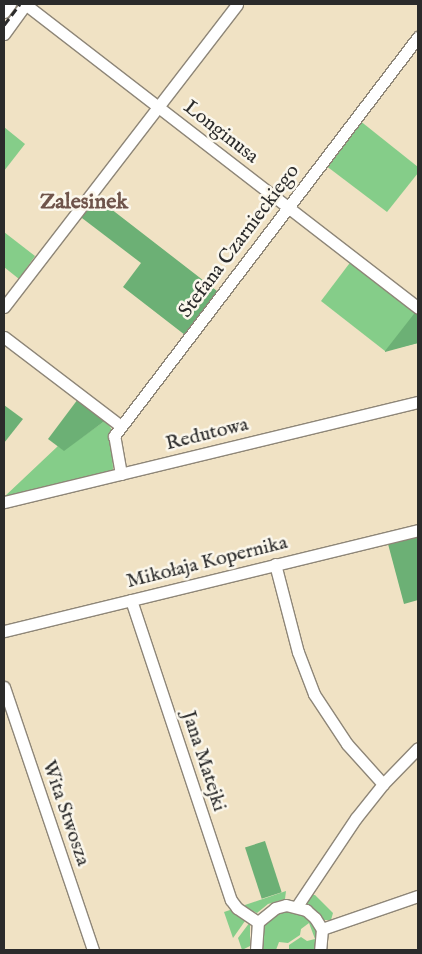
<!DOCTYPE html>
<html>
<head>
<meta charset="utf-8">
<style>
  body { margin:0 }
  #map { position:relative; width:422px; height:954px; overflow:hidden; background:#f0e2c4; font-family:"IM FELL English",serif }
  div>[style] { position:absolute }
  .green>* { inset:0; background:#85cd89 }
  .forest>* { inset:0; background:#6cb075; transform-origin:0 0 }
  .roads { filter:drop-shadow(1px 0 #8e8678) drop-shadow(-1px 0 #8e8678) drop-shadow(0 1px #8e8678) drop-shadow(0 -1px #8e8678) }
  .minor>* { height:11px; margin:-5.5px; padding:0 5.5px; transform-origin:5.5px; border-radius:5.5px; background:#fff }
  .rail>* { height:2.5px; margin-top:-1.25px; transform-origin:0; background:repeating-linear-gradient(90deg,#2b2b2b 0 8px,transparent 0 12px) }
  span { translate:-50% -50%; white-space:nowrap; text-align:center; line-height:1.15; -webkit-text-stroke:5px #fbf7ec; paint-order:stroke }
  .street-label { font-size:20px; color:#2b2b2b }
  .quarter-label { font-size:22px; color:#6f544a; font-weight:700 }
  .frame { position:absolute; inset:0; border:5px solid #2b2b2b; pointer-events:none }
</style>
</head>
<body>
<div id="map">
  <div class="green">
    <div style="clip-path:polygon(359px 120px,418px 167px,418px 173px,387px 212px,325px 165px)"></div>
    <div style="clip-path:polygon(4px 127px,25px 144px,4px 171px)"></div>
    <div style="clip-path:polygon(4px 232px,35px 256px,19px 279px,4px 267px)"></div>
    <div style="clip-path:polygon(352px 260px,417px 310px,418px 343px,385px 351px,321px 301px)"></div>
    <div style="clip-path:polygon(106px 420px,112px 430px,113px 471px,4px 497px,58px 446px,64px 450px)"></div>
    <div style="clip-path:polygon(286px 891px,285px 899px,268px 904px,257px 913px,242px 906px)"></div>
    <div style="clip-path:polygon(310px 895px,315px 895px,333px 913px,331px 920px,323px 920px,307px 904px,306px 901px)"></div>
    <div style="clip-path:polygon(233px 909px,245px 921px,233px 938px,224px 912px)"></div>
    <div style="clip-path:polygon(291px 909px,311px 919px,317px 929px,317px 950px,289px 950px,289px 945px,301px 937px,307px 941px,315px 939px,309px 923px,301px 929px,300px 935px,288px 943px,279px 942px,276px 950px,261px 950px,261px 926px,279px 911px)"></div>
    <div style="clip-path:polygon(250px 922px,250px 946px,242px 950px,238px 938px)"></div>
  </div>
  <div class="forest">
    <div style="clip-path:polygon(93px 195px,217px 291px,185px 335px,123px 287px,141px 263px,78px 215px)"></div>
    <div style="clip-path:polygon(417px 310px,418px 343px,385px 352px,385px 351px)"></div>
    <div style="clip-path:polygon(78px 399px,106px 420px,64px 451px,48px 439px)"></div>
    <div style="clip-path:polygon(4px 405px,23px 419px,4px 443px)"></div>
    <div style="clip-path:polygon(418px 536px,418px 600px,404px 604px,388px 544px)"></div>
    <div style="left:265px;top:841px;width:54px;height:21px;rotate:72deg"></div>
  </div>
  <div class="roads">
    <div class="minor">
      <div style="left:25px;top:4px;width:497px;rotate:37.7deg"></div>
      <div style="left:4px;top:12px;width:10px;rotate:-53deg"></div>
      <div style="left:4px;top:34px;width:37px;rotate:-54deg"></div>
      <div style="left:4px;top:307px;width:382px;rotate:-52.4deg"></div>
      <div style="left:4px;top:337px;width:147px;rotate:37.3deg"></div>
      <div style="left:121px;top:474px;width:39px;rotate:-100deg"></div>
      <div style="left:114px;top:436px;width:502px;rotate:-52.7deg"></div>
      <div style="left:4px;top:502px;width:426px;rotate:-13.6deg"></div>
      <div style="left:275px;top:564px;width:91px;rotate:75.4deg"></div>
      <div style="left:298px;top:652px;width:45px;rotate:69.1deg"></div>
      <div style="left:314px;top:694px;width:60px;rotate:56.6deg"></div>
      <div style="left:347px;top:744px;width:54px;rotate:48deg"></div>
      <div style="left:131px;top:600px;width:316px;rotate:71.6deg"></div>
      <div style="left:231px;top:900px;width:10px;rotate:53deg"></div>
      <div style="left:237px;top:908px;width:25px;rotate:34deg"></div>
      <div style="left:4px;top:631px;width:426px;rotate:-13.7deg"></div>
      <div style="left:4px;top:687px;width:278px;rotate:71.3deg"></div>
      <div style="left:297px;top:906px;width:106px;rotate:-56.2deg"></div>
      <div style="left:356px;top:818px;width:43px;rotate:-51.5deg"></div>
      <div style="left:383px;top:784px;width:50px;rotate:-45.8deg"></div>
      <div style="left:322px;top:929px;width:102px;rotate:-19deg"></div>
      <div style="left:256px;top:950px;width:28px;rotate:-86deg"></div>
      <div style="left:258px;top:922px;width:22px;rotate:-39deg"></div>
      <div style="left:275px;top:908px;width:11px;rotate:-15deg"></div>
      <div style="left:286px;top:905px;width:21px;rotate:14deg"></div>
      <div style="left:306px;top:910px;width:12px;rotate:42deg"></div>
      <div style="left:315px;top:918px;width:13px;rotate:58deg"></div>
      <div style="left:322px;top:929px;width:21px;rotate:95deg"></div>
    </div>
  </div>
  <div class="rail">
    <div style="left:4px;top:25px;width:26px;rotate:-53deg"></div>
  </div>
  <div class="street-label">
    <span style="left:221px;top:132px;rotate:38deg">Longinusa</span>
    <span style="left:239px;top:241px;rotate:-53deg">Stefana Czarnieckiego</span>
    <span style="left:207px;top:434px;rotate:-14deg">Redutowa</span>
    <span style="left:207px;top:562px;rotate:-14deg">Mikołaja Kopernika</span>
    <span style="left:204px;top:761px;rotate:72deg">Jana Matejki</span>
    <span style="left:66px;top:813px;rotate:71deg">Wita Stwosza</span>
  </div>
  <div class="quarter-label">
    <span style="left:84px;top:203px">Zalesinek</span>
  </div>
  <div class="frame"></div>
</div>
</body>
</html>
